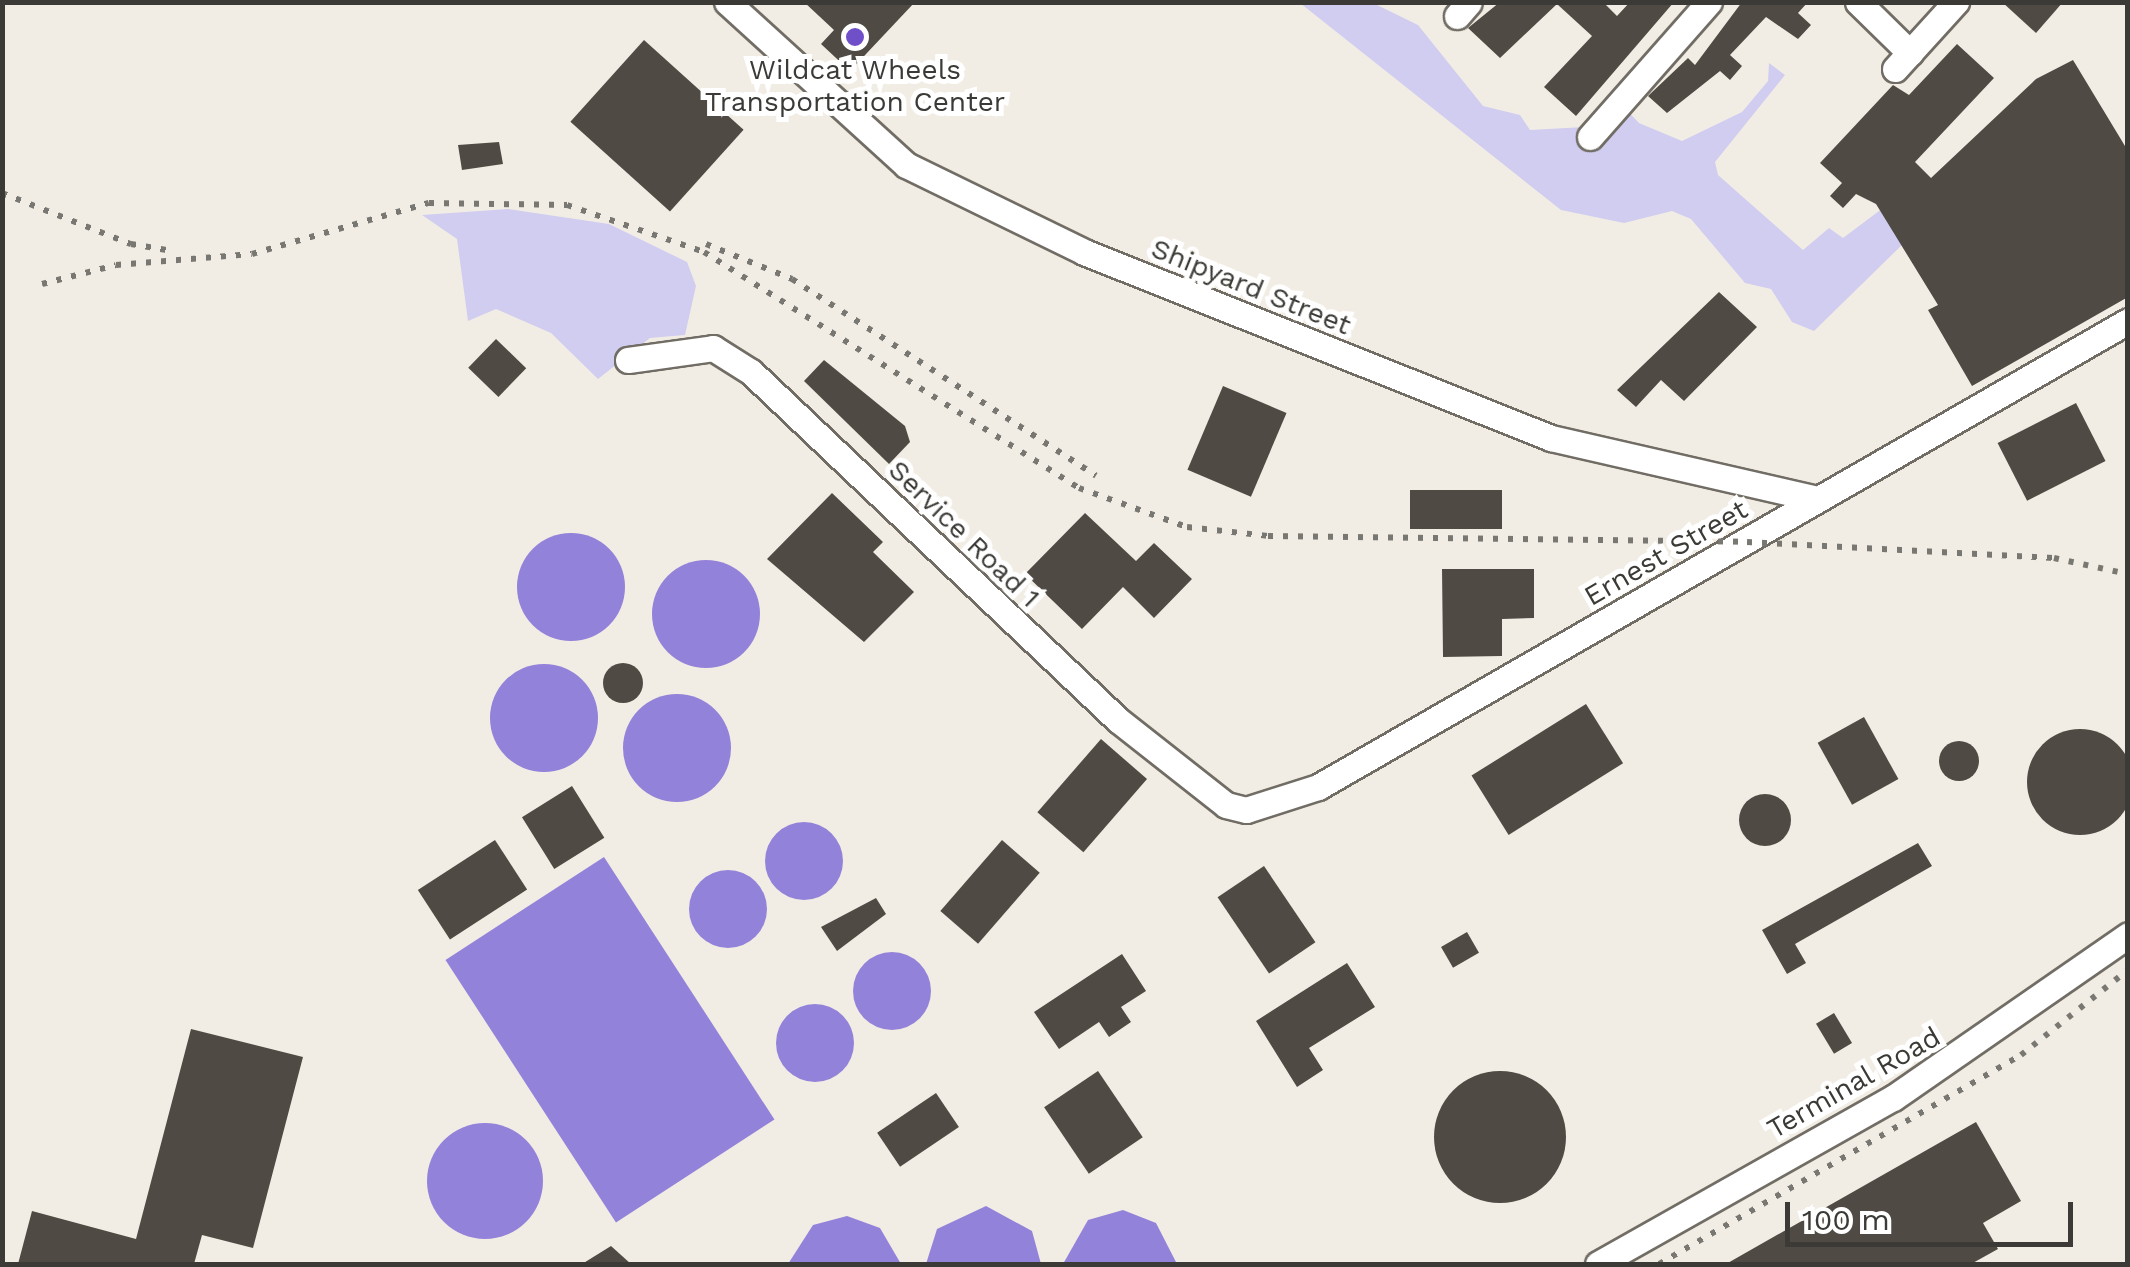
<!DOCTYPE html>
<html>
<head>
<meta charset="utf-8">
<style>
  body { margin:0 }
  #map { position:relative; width:2130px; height:1267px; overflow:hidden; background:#f2ede4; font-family:"Work Sans",sans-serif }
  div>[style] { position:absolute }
  .green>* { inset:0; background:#d1cdf0 }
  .water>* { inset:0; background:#9382da; transform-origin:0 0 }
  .round { border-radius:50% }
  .building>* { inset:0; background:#4f4b44; transform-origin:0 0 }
  .roads { filter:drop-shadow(2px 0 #716d65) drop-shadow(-2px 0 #716d65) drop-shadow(0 2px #716d65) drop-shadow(0 -2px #716d65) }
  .minor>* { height:25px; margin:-12.5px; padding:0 12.5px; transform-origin:12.5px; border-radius:12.5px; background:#fff }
  .rail>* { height:6px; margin-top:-3px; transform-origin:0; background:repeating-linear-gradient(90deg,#797771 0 5px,transparent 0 15px) }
  .dots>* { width:28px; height:28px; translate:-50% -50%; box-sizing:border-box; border:5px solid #fff; border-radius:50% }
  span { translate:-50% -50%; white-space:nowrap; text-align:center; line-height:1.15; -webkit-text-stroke:10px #fff; paint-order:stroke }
  .poi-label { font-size:28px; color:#3b3a36 }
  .street-label { font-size:28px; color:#3b3a36 }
  .frame { position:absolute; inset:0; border:5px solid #3b3a36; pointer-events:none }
  .scale { position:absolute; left:1785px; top:1202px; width:288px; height:45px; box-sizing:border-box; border:5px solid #3b3a36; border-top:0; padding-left:12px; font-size:30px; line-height:35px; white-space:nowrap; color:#3b3a36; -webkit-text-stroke:8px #fff; paint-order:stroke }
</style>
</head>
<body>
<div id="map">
  <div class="green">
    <div style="clip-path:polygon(1300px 3px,1373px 3px,1418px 25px,1483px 106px,1520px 115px,1530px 130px,1584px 127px,1615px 98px,1639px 123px,1682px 141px,1742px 112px,1768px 81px,1769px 63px,1785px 75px,1715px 162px,1718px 175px,1803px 250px,1829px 228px,1843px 238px,1907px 190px,1905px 242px,1814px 331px,1792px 322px,1771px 289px,1745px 283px,1691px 219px,1672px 211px,1624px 223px,1561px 210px)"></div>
    <div style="clip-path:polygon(508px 209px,609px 224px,687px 262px,696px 286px,685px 335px,650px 338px,598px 379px,551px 333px,496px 309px,468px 321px,457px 239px,422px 215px)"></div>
  </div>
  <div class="water">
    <div class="round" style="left:517px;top:533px;width:108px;height:108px"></div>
    <div class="round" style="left:652px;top:560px;width:108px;height:108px"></div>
    <div class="round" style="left:490px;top:664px;width:108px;height:108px"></div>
    <div class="round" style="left:623px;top:694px;width:108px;height:108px"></div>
    <div class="round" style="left:765px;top:822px;width:78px;height:78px"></div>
    <div style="left:604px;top:857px;width:313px;height:189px;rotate:57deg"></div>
    <div class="round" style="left:689px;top:870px;width:78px;height:78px"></div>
    <div class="round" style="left:853px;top:952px;width:78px;height:78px"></div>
    <div class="round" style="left:776px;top:1004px;width:78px;height:78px"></div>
    <div class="round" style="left:427px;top:1123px;width:116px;height:116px"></div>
    <div style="clip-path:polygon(986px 1206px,1032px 1231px,1041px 1264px,926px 1264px,937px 1229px)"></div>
    <div style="clip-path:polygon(1123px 1210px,1156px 1223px,1177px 1264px,1063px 1264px,1088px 1220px)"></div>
    <div style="clip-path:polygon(847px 1216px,880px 1228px,901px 1264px,788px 1264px,813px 1225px)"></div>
  </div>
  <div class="building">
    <div style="clip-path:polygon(804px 2px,915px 2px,850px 71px,821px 44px,834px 30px)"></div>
    <div style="clip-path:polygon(1500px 2px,1603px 2px,1617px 16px,1630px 2px,1674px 2px,1576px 116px,1544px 87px,1592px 36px,1557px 4px,1500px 58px,1468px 28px)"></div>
    <div style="clip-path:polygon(1742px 2px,1808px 2px,1798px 13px,1811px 25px,1798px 39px,1766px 17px,1730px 55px,1742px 66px,1730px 80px,1720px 71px,1667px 113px,1648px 96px,1688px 58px,1695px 65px)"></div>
    <div style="clip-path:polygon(2002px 2px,2063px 2px,2036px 33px)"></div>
    <div style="left:644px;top:40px;width:134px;height:110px;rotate:42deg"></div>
    <div style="clip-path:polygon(1957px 44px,1994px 78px,1915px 162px,1931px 178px,2036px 79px,2073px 60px,2128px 151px,2128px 297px,1972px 386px,1928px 310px,1938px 305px,1876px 204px,1856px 194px,1843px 208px,1830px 196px,1842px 183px,1820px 163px,1893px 85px,1909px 95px)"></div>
    <div style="clip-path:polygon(499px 142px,503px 164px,462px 170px,458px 145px)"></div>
    <div style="clip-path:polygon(1719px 292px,1757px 327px,1684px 401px,1661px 380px,1636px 407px,1617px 390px)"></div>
    <div style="left:496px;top:339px;width:42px;height:40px;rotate:44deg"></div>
    <div style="clip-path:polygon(824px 360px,905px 426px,910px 442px,889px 464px,804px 381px)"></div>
    <div style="left:1223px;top:386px;width:69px;height:91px;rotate:23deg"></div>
    <div style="left:2076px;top:403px;width:65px;height:88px;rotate:63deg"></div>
    <div style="left:1410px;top:490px;width:92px;height:39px"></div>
    <div style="clip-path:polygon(832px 493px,883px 542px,873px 552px,914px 592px,864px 642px,767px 559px)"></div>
    <div style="clip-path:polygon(1085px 513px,1136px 561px,1154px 543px,1192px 579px,1154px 618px,1123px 587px,1082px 629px,1025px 574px)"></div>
    <div style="clip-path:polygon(1442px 569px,1534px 569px,1534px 618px,1502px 619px,1502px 656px,1443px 657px)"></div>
    <div class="round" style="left:603px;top:663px;width:40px;height:40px"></div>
    <div style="left:1586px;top:704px;width:70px;height:135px;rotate:58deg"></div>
    <div style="left:1864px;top:717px;width:71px;height:53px;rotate:61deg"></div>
    <div class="round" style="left:2027px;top:729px;width:106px;height:106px"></div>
    <div style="left:1101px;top:739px;width:61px;height:97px;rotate:41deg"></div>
    <div class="round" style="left:1939px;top:741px;width:40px;height:40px"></div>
    <div style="left:572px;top:786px;width:61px;height:59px;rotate:58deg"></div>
    <div class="round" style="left:1739px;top:794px;width:52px;height:52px"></div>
    <div style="left:495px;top:840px;width:59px;height:92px;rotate:57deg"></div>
    <div style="left:1002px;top:840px;width:50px;height:94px;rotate:41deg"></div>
    <div style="clip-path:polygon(1918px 843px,1932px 866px,1795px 944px,1806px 963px,1787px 974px,1762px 930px)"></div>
    <div style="left:1264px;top:866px;width:92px;height:56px;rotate:56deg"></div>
    <div style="clip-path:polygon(876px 898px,886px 914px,837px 951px,821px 927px)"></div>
    <div style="left:1467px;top:932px;width:24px;height:30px;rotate:60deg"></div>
    <div style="clip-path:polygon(1122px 954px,1146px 991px,1121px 1007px,1131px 1022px,1109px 1037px,1099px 1022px,1059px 1049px,1034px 1012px)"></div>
    <div style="clip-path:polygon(1347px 963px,1375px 1007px,1309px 1048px,1323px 1070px,1297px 1087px,1256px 1021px)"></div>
    <div style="left:1834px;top:1013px;width:35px;height:21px;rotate:59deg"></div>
    <div style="clip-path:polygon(191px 1029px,303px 1057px,253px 1248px,202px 1235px,194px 1264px,18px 1264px,32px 1211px,136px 1239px)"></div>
    <div style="left:1098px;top:1071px;width:80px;height:65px;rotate:56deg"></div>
    <div class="round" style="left:1434px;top:1071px;width:132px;height:132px"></div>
    <div style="left:936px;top:1093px;width:41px;height:71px;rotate:56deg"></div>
    <div style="clip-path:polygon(1976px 1122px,2021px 1201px,1983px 1223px,1998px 1249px,1971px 1264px,1726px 1264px)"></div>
    <div style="clip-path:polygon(611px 1246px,631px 1264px,582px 1264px)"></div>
  </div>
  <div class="roads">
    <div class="minor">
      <div style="left:727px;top:2px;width:242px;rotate:42.3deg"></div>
      <div style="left:906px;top:165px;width:198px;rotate:26deg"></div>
      <div style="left:1084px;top:252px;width:503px;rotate:21.72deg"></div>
      <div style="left:1551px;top:438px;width:273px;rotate:12.9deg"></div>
      <div style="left:1858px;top:2px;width:73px;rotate:44.4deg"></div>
      <div style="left:1457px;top:16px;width:18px;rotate:-49deg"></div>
      <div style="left:1895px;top:69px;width:91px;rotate:-47.7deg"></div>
      <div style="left:1590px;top:137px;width:180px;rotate:-48.6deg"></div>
      <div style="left:628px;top:360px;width:86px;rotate:-8deg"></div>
      <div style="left:713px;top:348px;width:45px;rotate:32.3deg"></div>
      <div style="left:751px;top:372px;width:506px;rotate:43.48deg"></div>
      <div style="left:1118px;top:720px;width:137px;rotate:38.2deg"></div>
      <div style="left:1226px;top:805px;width:21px;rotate:14deg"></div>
      <div style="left:1246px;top:810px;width:76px;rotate:-17.7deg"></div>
      <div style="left:1318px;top:787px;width:934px;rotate:-29.91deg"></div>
      <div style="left:1598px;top:1264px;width:338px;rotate:-29.4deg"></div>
      <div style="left:1893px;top:1098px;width:286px;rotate:-34.7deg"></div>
    </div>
  </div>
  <div class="rail">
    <div style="left:2px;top:193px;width:139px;rotate:21.6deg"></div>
    <div style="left:131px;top:244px;width:42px;rotate:9.7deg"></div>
    <div style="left:706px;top:244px;width:93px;rotate:22.1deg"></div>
    <div style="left:792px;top:279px;width:362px;rotate:32.9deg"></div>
    <div style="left:42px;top:284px;width:76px;rotate:-14.4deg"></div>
    <div style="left:116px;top:265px;width:136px;rotate:-4.6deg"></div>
    <div style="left:252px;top:254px;width:184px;rotate:-16.1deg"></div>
    <div style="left:429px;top:203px;width:138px;rotate:0.8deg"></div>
    <div style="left:567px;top:205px;width:145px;rotate:18.9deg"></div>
    <div style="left:704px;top:252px;width:443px;rotate:32.2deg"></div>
    <div style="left:1079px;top:488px;width:115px;rotate:19.9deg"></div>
    <div style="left:1187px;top:527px;width:81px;rotate:6.3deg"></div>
    <div style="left:1268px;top:536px;width:479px;rotate:0.7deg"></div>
    <div style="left:1747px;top:542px;width:307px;rotate:3deg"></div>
    <div style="left:2054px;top:558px;width:76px;rotate:12.2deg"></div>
    <div style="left:1659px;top:1264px;width:418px;rotate:-30deg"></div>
    <div style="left:2021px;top:1055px;width:137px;rotate:-38.5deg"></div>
  </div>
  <div class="dots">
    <div style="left:855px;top:37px;background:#7050c9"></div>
  </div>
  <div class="poi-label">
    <span style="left:855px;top:86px">Wildcat Wheels<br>Transportation Center</span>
  </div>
  <div class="street-label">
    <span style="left:1251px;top:287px;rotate:22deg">Shipyard Street</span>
    <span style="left:964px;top:534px;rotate:44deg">Service Road 1</span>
    <span style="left:1666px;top:553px;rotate:-30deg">Ernest Street</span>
    <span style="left:1854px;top:1083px;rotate:-30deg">Terminal Road</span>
  </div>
  <div class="frame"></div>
  <div class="scale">100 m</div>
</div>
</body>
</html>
